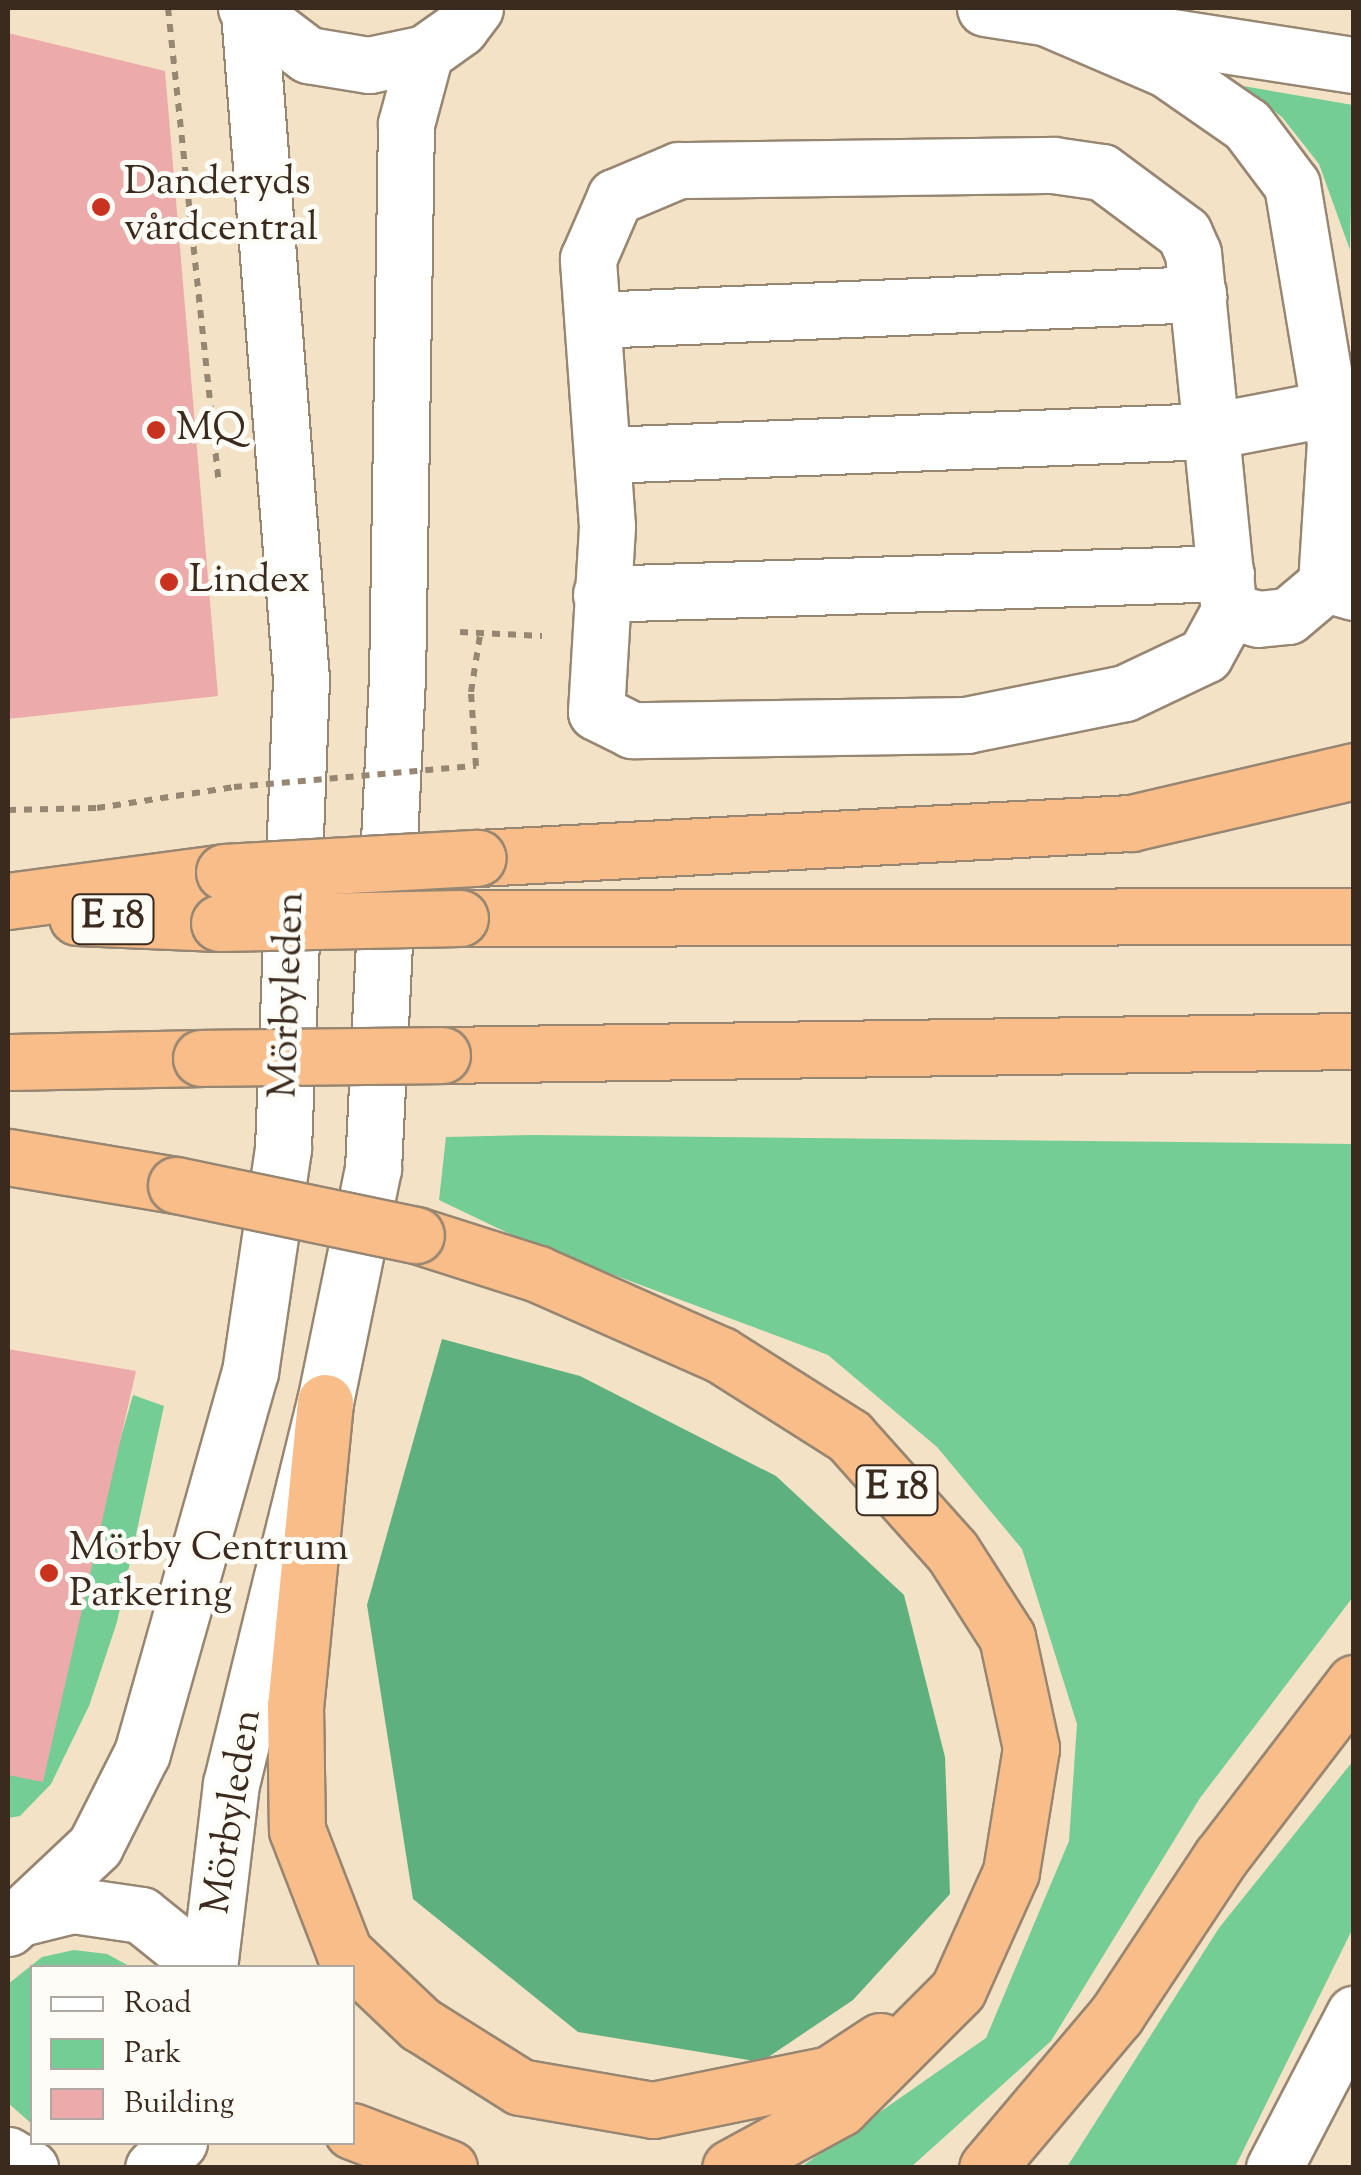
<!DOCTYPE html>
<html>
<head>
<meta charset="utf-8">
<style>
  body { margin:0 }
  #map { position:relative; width:1361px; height:2175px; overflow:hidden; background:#f3e2c6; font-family:"Sorts Mill Goudy",serif }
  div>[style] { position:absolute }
  .green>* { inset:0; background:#73cd94 }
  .forest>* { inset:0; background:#5eb07e }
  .building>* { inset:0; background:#ecabaa }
  .path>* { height:6px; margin-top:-3px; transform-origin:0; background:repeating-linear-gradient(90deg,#978672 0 8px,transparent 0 16px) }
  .roads { filter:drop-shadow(2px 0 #978672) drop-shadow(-2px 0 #978672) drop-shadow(0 2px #978672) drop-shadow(0 -2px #978672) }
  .minor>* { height:55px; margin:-27.5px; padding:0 27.5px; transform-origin:27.5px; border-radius:27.5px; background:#fff }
  .highway>* { height:55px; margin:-27.5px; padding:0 27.5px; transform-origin:27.5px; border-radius:27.5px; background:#f8bd89 }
  .path-bridge>* { height:6px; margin-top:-3px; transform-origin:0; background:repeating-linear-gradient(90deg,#978672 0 8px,transparent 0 16px) }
  .bridges { filter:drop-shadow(2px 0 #978672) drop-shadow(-2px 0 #978672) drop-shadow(0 2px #978672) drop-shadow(0 -2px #978672) }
  .highway-bridge>* { height:55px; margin:-27.5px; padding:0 27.5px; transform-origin:27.5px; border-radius:27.5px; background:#f8bd89 }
  .dots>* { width:28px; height:28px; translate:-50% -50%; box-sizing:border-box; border:5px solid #fdfcf7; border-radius:50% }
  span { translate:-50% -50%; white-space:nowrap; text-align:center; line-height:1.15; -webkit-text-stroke:10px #fdfcf7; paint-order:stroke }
  .shield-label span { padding:2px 8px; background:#fdfcf7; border:2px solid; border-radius:8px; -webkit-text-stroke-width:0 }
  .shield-label { font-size:38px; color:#3b2a1e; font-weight:700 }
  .poi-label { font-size:40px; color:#3b2a1e }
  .left { translate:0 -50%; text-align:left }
  .street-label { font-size:40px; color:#3b2a1e }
  .frame { position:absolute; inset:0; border:10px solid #3b2a1e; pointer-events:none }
  .legend { position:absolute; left:30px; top:1965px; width:325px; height:180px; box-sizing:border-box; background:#fdfcf7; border:2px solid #afa8a0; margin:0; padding:12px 18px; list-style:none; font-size:30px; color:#3b2a1e }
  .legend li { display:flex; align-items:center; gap:20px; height:50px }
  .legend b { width:50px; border:2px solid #afa8a0 }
</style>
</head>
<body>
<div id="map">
  <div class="green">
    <div style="clip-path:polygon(1243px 86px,1353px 105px,1350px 250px,1319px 164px,1282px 117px)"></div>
    <div style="clip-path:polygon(535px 1135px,1353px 1144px,1353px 1597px,1200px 1798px,1051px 2041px,911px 2167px,801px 2167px,986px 2038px,1069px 1841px,1077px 1724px,1022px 1549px,937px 1447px,828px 1355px,531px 1244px,439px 1200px,446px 1137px)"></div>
    <div style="clip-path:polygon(133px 1395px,164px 1406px,117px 1622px,89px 1706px,51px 1784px,20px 1816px,8px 1818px,8px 1711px,63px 1641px)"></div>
    <div style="clip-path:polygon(1353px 1761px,1353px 1928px,1235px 2167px,1067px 2167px,1219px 1928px)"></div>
    <div style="clip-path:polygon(74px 1950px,107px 1954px,131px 1967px,32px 1968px,32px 2124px,8px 2103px,8px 1984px,42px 1957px)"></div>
  </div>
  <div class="forest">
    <div style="clip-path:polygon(442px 1339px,580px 1376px,776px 1476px,904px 1595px,945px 1757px,950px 1894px,853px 2000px,761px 2062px,578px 2032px,413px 1899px,367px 1605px)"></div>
  </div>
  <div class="building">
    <div style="clip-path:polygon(8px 33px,165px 71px,218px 696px,8px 719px)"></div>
    <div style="clip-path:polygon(8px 1349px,136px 1371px,43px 1782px,8px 1775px)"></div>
  </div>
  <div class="path">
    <div style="left:168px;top:8px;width:477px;rotate:83.9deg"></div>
    <div style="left:460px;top:632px;width:82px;rotate:2.8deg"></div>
    <div style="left:476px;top:766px;width:74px;rotate:-93.9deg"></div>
    <div style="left:471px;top:692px;width:58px;rotate:-81deg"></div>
    <div style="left:8px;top:810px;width:89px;rotate:-1.3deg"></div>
    <div style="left:97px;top:808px;width:139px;rotate:-8.7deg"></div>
  </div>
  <div class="roads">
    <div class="minor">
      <div style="left:246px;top:8px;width:78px;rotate:37.2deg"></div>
      <div style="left:308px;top:55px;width:62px;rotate:9.3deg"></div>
      <div style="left:369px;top:65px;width:57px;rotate:-12.1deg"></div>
      <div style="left:425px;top:53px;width:43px;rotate:-35.5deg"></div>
      <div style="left:460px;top:28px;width:25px;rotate:-53deg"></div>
      <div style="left:985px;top:8px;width:373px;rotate:8.8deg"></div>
      <div style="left:1033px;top:12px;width:145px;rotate:23.2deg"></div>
      <div style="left:1166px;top:69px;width:98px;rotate:34.7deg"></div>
      <div style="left:1247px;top:125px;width:75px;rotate:53.1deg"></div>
      <div style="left:1292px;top:185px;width:260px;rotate:80.5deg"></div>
      <div style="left:1335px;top:441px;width:143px;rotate:93.6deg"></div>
      <div style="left:1326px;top:584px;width:29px;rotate:16deg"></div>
      <div style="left:1053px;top:165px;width:49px;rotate:8.1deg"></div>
      <div style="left:1102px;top:172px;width:102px;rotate:36.6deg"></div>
      <div style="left:1184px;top:233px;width:22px;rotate:66deg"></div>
      <div style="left:1193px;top:253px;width:360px;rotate:84.3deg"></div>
      <div style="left:1229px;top:611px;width:50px;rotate:118.6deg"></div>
      <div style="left:1205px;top:655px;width:89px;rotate:154.6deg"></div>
      <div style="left:1125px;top:693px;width:161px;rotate:168.6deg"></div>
      <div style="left:967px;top:725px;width:335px;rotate:179.1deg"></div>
      <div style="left:632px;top:730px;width:40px;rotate:-153.4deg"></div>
      <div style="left:596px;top:712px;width:186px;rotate:-86.6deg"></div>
      <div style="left:607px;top:526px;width:268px;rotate:-94.1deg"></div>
      <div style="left:588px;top:259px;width:68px;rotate:-66.5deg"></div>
      <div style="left:615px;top:197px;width:69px;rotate:-22.9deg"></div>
      <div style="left:679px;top:170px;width:374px;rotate:-0.8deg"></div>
      <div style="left:594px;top:320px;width:605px;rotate:-2.46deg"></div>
      <div style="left:605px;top:455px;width:606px;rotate:-2.27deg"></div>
      <div style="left:1211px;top:431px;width:121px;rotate:-10.9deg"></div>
      <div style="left:601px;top:594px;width:625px;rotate:-1.92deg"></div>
      <div style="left:1229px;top:611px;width:30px;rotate:15deg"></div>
      <div style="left:1258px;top:619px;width:30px;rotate:-6deg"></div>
      <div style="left:1288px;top:616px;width:50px;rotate:-40.1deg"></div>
      <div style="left:20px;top:1918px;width:55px;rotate:-13.8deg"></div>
      <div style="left:73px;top:1905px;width:69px;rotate:8.4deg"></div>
      <div style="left:141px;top:1915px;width:85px;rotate:38.8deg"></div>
      <div style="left:8px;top:1928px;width:120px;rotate:-43.3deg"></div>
      <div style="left:95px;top:1846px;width:104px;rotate:-63.2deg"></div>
      <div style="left:142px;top:1753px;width:396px;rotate:-74.2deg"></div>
      <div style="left:250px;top:1372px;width:226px;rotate:-81.6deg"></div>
      <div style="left:283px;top:1148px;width:469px;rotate:-87.8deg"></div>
      <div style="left:301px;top:679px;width:668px;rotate:-94.46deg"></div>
      <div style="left:209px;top:1968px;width:185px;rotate:-83.2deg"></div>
      <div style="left:231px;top:1784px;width:393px;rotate:-76.2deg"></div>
      <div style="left:325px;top:1402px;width:239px;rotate:-78.4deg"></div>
      <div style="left:373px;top:1168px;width:487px;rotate:-87.2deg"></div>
      <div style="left:397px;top:682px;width:558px;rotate:-89.08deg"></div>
      <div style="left:406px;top:124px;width:73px;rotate:-75deg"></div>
      <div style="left:8px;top:2155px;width:26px;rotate:31deg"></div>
      <div style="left:153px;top:2168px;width:37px;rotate:-45deg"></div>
      <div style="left:1274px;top:2168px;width:174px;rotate:-62.5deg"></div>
    </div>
    <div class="highway">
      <div style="left:478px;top:858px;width:654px;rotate:-3.07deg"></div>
      <div style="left:1131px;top:823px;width:229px;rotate:-13.1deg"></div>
      <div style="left:8px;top:901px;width:218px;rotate:-7.6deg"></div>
      <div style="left:77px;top:917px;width:142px;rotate:2.4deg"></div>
      <div style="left:460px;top:918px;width:894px;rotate:-0.13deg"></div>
      <div style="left:442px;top:1055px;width:912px;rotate:-0.88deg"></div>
      <div style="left:8px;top:1062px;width:193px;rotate:-1.2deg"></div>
      <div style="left:8px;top:1157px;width:170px;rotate:9.5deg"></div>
      <div style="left:416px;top:1235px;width:128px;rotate:17.7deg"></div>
      <div style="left:538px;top:1274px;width:200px;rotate:23.9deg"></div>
      <div style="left:721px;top:1355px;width:151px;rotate:32.3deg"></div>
      <div style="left:849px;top:1436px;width:154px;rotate:48.2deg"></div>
      <div style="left:952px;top:1551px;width:102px;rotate:57.4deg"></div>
      <div style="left:1007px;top:1637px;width:114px;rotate:77.8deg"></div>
      <div style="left:1031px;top:1748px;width:126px;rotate:99.2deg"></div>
      <div style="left:1011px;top:1872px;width:129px;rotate:114.2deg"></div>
      <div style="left:958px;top:1990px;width:167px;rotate:135deg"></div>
      <div style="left:840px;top:2108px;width:125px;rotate:151.4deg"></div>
      <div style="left:325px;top:1402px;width:305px;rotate:95.6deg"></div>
      <div style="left:295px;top:1706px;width:124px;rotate:89.1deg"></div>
      <div style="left:297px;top:1830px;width:131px;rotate:68.9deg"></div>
      <div style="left:344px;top:1952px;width:105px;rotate:43.5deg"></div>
      <div style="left:420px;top:2024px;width:118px;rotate:32.2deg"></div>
      <div style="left:520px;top:2087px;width:135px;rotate:9.8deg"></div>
      <div style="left:653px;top:2110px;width:181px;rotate:-11.5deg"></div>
      <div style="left:830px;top:2074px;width:60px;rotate:-33.4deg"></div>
      <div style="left:352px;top:2131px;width:104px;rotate:20.9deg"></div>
      <div style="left:987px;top:2168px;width:202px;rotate:-49.8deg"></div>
      <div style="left:1117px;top:2014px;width:188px;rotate:-56.5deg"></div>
      <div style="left:1221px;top:1857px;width:219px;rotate:-52.6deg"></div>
    </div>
  </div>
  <div class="path-bridge">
    <div style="left:234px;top:787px;width:243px;rotate:-5deg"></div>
  </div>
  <div class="bridges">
    <div class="highway-bridge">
      <div style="left:224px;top:872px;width:254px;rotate:-3.2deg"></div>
      <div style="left:219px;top:923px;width:241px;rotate:-1.2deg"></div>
      <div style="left:201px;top:1058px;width:241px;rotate:-0.7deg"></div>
      <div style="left:176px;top:1185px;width:245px;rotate:11.8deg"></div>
    </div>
  </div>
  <div class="dots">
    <div style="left:101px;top:207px;background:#c8321e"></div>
    <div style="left:156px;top:430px;background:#c8321e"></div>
    <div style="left:169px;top:582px;background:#c8321e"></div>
    <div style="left:49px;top:1573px;background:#c8321e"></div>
  </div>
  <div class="shield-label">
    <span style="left:113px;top:919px">E 18</span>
    <span style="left:897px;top:1490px">E 18</span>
  </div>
  <div class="poi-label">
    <span class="left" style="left:124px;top:207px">Danderyds<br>vårdcentral</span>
    <span class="left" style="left:176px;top:430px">MQ</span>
    <span class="left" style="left:189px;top:582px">Lindex</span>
    <span class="left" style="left:69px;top:1573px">Mörby Centrum<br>Parkering</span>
  </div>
  <div class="street-label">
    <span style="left:289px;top:995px;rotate:-88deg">Mörbyleden</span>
    <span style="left:234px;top:1812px;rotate:-81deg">Mörbyleden</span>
  </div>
  <div class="frame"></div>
  <ul class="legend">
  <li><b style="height:12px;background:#fff"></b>Road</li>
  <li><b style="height:28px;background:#73cd94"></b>Park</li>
  <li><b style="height:28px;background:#ecabaa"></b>Building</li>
  </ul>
</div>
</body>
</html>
